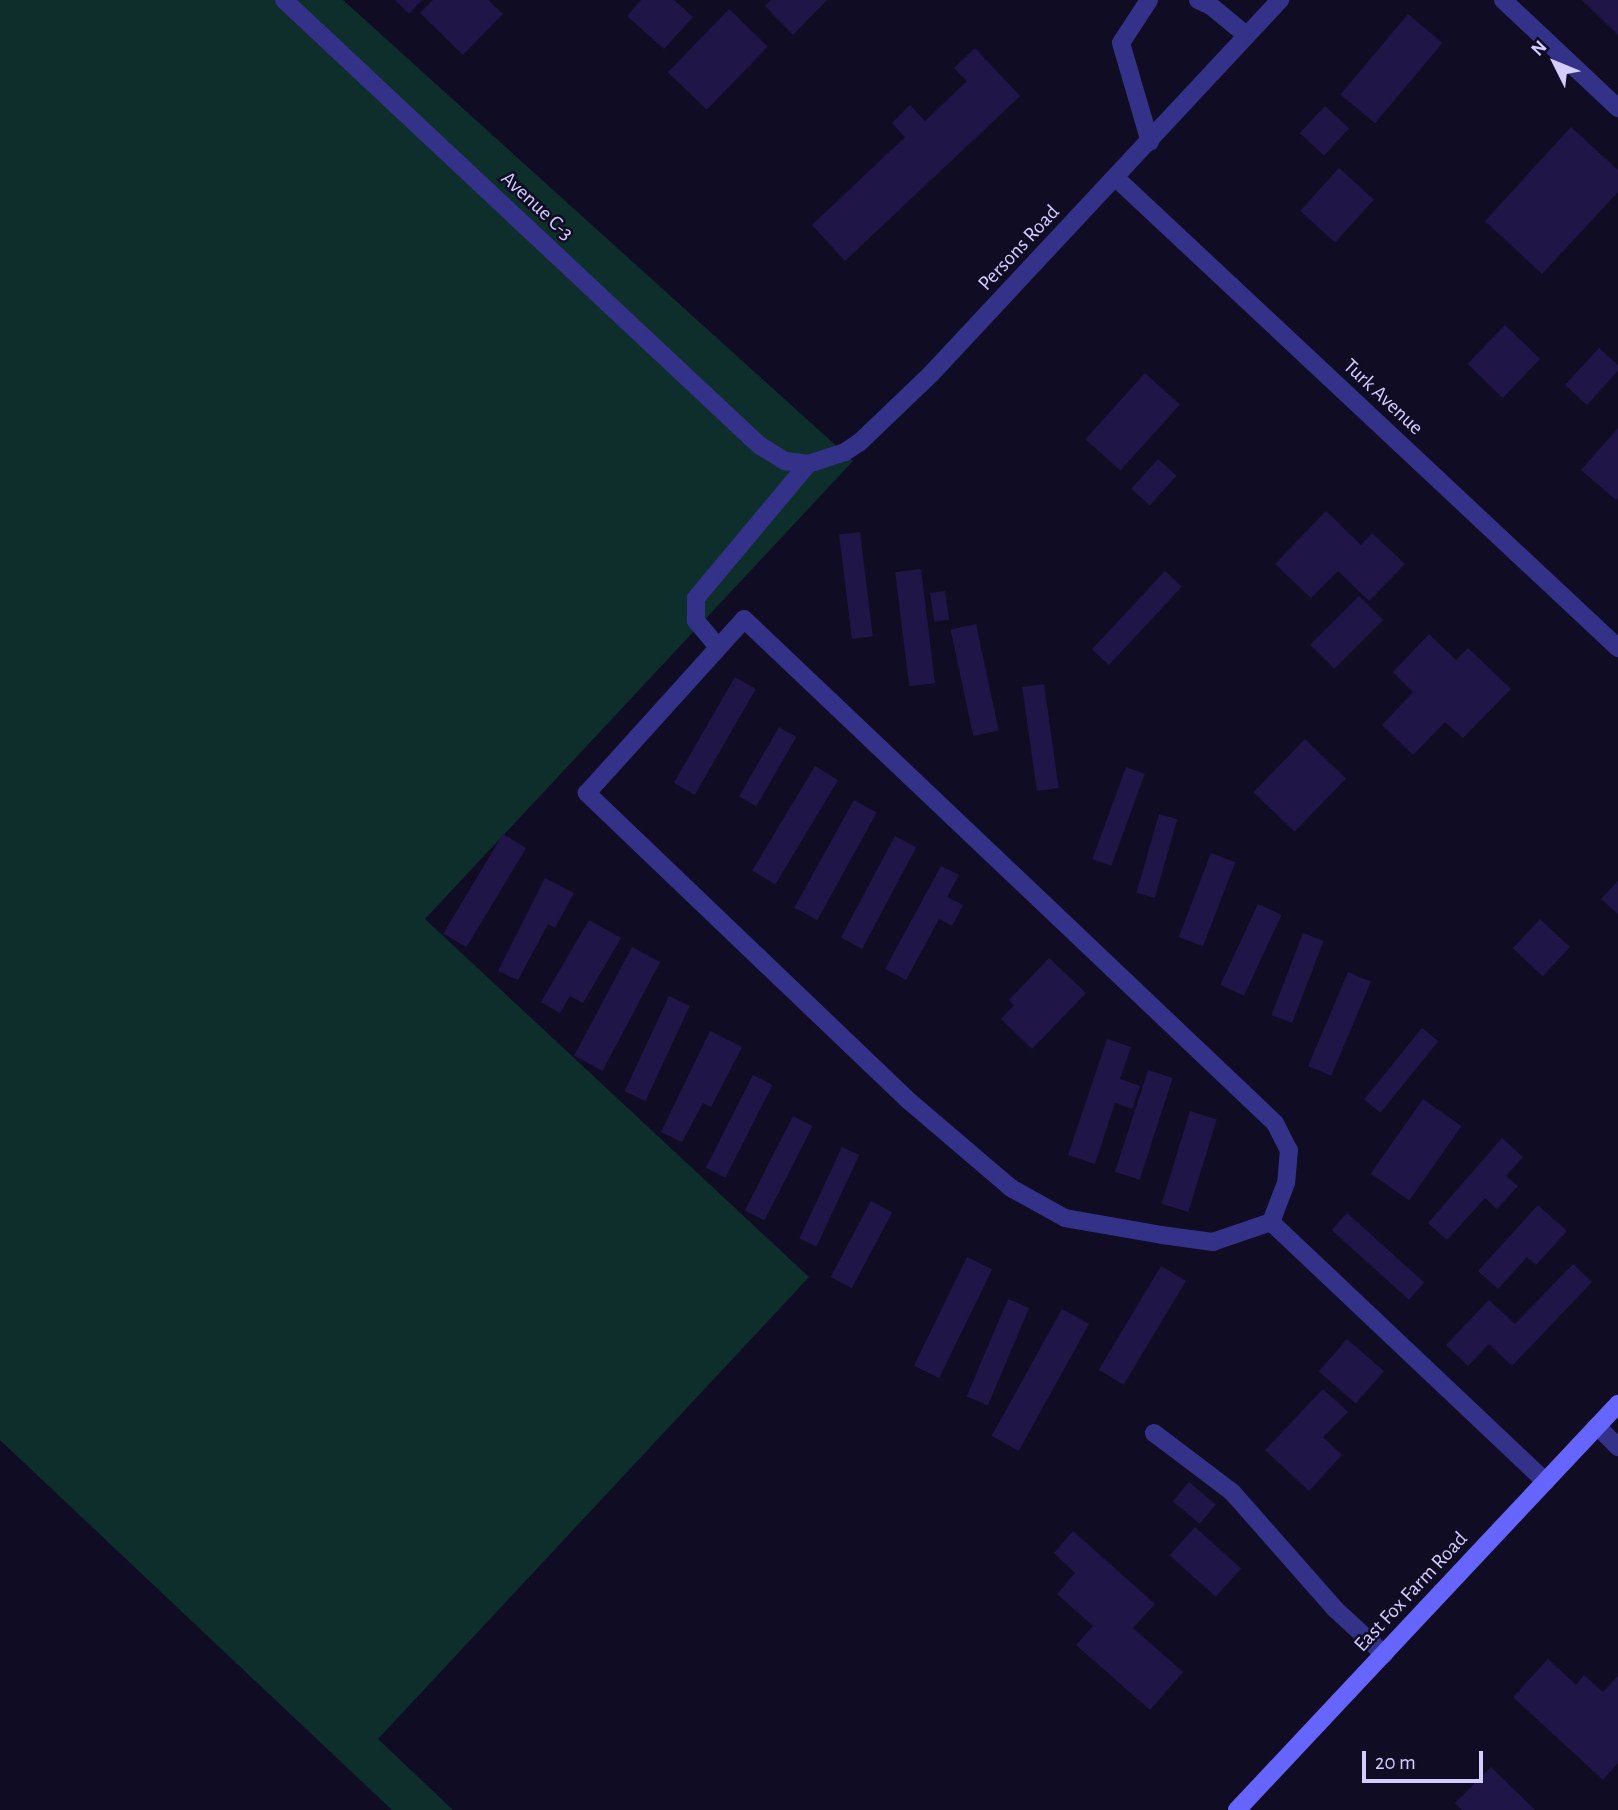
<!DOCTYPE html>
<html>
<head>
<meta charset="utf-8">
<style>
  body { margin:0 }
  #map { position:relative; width:1618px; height:1810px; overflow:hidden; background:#0f0c24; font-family:"Alegreya Sans",sans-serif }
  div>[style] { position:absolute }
  .green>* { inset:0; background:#0e2e2c }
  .building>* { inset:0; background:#1f1647; transform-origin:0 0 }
  .service>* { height:18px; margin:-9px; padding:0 9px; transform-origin:9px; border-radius:9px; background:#333288 }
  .minor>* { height:18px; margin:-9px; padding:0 9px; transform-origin:9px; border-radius:9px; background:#333288 }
  .secondary>* { height:18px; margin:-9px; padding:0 9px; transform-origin:9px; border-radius:9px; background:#6665ff }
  span { translate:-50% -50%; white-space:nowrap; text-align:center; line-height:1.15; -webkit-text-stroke:5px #0f0c24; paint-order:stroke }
  .street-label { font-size:21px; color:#d3ceff }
  .north { position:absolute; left:1520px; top:28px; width:70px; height:70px; -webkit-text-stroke:5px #0f0c24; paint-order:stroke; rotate:313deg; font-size:19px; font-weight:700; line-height:28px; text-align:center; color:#d3ceff }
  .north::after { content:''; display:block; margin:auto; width:24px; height:32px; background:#d3ceff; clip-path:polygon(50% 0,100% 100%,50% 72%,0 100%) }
  .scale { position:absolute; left:1362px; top:1751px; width:121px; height:32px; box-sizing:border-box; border:4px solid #d3ceff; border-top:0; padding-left:9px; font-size:21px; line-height:24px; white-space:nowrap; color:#d3ceff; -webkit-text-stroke:5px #0f0c24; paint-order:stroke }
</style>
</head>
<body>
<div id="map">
  <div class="green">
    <div style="clip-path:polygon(0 0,343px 0,853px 461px,425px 919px,809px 1277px,378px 1739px,453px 1810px,392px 1810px,0 1440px)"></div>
  </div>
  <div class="building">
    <div style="clip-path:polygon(395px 0,422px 0,409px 14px)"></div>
    <div style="clip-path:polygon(433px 0,488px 0,503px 14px,463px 55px,420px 13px)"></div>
    <div style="clip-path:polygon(641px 0,674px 0,693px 17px,664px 49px,627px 16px)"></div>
    <div style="clip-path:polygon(771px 0,827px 0,793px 35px,765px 6px)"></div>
    <div style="clip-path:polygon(1582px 0,1618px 0,1618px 35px)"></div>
    <div style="left:729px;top:9px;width:54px;height:88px;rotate:44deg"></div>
    <div style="left:1408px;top:14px;width:45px;height:105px;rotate:40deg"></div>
    <div style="clip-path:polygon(975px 48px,1020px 96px,845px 261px,812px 225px,905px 137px,892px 123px,910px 105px,925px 121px,967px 81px,954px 68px)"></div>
    <div style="left:1325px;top:106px;width:33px;height:37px;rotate:43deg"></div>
    <div style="clip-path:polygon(1571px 127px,1618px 170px,1618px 192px,1542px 274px,1485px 221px)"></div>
    <div style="left:1339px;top:168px;width:47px;height:58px;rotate:42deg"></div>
    <div style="left:1505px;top:325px;width:49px;height:54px;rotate:44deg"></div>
    <div style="clip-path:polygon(1599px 348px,1618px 365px,1618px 371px,1587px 405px,1565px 385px)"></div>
    <div style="left:1145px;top:373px;width:47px;height:89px;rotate:42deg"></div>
    <div style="clip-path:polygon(1618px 428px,1618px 498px,1616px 500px,1581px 470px)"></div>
    <div style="left:1158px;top:459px;width:25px;height:40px;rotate:42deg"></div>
    <div style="clip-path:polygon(1326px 511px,1361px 545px,1372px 533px,1405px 564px,1369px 601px,1338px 571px,1311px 598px,1275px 564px)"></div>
    <div style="left:860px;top:532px;width:105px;height:21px;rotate:83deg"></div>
    <div style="left:921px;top:569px;width:115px;height:26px;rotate:83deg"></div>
    <div style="left:1165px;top:571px;width:23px;height:107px;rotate:43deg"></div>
    <div style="left:945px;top:591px;width:29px;height:15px;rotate:82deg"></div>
    <div style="left:1359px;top:596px;width:34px;height:69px;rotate:45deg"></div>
    <div style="left:976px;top:624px;width:109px;height:26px;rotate:78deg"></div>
    <div style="clip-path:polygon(1429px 634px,1456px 660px,1468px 648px,1511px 689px,1463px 738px,1445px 722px,1413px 755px,1382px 725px,1413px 692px,1393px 672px)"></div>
    <div style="left:735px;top:677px;width:24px;height:122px;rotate:30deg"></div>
    <div style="left:1044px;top:684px;width:105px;height:22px;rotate:82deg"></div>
    <div style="left:779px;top:727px;width:20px;height:80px;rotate:30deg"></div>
    <div style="left:1305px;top:739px;width:57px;height:74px;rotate:44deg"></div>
    <div style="left:815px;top:766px;width:27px;height:122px;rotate:31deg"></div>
    <div style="left:1126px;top:767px;width:20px;height:98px;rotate:20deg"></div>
    <div style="left:854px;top:800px;width:26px;height:123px;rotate:29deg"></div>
    <div style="left:1159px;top:814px;width:19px;height:82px;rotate:16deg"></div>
    <div style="left:503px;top:834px;width:27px;height:116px;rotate:31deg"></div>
    <div style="left:895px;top:836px;width:24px;height:115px;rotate:28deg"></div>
    <div style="left:1211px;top:853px;width:26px;height:90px;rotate:21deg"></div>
    <div style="clip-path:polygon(941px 866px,959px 875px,947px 897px,963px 905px,952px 926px,939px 919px,906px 980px,885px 969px)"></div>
    <div style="clip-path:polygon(545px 878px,574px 893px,555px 928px,548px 924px,518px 980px,498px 971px)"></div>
    <div style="clip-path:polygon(1618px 881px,1618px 914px,1601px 899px)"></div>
    <div style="left:1258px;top:904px;width:26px;height:89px;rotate:25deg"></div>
    <div style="left:1540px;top:919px;width:41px;height:40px;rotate:43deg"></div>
    <div style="clip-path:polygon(589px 920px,621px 938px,583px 1003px,570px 996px,560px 1013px,541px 1002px)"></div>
    <div style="left:1303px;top:933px;width:22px;height:88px;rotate:21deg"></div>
    <div style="left:632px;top:947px;width:32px;height:123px;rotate:28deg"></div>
    <div style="clip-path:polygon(1049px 958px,1086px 993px,1032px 1049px,1001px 1019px,1014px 1005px,1009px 1000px)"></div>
    <div style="left:1348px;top:972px;width:25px;height:102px;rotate:23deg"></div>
    <div style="left:669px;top:996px;width:23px;height:105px;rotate:25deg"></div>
    <div style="left:1422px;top:1028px;width:21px;height:92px;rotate:39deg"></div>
    <div style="clip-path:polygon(710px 1031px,742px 1047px,711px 1107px,703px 1103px,682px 1142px,661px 1132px)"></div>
    <div style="clip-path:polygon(1107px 1039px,1131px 1047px,1120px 1079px,1140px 1086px,1132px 1109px,1115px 1103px,1095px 1164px,1068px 1155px)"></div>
    <div style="left:1148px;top:1070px;width:26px;height:107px;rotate:18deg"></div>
    <div style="left:753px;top:1075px;width:22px;height:104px;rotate:27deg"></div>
    <div style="left:1423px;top:1099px;width:47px;height:91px;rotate:35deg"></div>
    <div style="left:1190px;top:1111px;width:28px;height:97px;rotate:17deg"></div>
    <div style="left:793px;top:1116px;width:22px;height:106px;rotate:27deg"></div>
    <div style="clip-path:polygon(1502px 1138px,1523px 1157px,1506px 1176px,1518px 1186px,1497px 1209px,1485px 1198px,1447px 1240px,1428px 1223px)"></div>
    <div style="left:842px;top:1147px;width:19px;height:101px;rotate:25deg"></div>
    <div style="left:871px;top:1201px;width:24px;height:86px;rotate:28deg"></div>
    <div style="clip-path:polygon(1538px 1205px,1567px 1231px,1536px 1265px,1527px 1257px,1498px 1289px,1478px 1271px)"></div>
    <div style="left:1347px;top:1213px;width:104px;height:23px;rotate:42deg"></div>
    <div style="left:967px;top:1257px;width:28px;height:121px;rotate:26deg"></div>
    <div style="clip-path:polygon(1573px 1264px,1592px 1282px,1512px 1366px,1489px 1344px,1468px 1366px,1446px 1345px,1489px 1300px,1515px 1324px)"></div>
    <div style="left:1161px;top:1266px;width:29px;height:121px;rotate:31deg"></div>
    <div style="left:1008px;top:1299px;width:23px;height:106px;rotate:23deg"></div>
    <div style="left:1062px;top:1309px;width:31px;height:145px;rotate:29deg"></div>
    <div style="left:1347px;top:1339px;width:49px;height:43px;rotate:41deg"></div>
    <div style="clip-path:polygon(1323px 1389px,1348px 1412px,1323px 1437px,1342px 1455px,1309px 1491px,1265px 1450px)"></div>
    <div style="left:1189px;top:1482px;width:35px;height:25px;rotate:40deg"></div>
    <div style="left:1195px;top:1527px;width:62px;height:38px;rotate:42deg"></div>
    <div style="clip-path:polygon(1073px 1531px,1155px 1604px,1133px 1628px,1183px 1672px,1150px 1710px,1076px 1645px,1093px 1626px,1057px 1594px,1075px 1573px,1054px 1553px)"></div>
    <div style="clip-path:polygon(1548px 1659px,1576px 1685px,1584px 1675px,1603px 1692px,1618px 1676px,1618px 1763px,1603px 1780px,1513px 1697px)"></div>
    <div style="clip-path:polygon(1491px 1767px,1535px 1810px,1462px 1810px,1455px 1803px)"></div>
  </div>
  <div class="service">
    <div style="left:1149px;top:0;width:51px;rotate:123.1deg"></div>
    <div style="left:1121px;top:43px;width:103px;rotate:73.7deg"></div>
    <div style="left:1198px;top:0;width:14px;rotate:25deg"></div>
    <div style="left:1211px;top:6px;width:45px;rotate:39.6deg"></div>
    <div style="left:1503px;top:0;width:158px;rotate:43.2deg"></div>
    <div style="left:718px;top:647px;width:34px;rotate:-130deg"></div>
    <div style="left:696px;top:621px;width:23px;rotate:-90deg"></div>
    <div style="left:696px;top:598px;width:175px;rotate:-50.1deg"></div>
    <div style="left:1597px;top:1426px;width:30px;rotate:45deg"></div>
    <div style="left:1154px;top:1433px;width:98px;rotate:37.1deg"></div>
    <div style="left:1232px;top:1492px;width:156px;rotate:48.6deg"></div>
    <div style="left:1335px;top:1609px;width:67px;rotate:42.6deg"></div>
  </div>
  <div class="minor">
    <div style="left:284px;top:0;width:651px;rotate:43.13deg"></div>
    <div style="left:759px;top:445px;width:31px;rotate:32deg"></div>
    <div style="left:785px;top:461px;width:23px;rotate:7deg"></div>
    <div style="left:808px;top:464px;width:39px;rotate:-18deg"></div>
    <div style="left:845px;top:452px;width:18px;rotate:-34deg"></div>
    <div style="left:860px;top:442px;width:98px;rotate:-43.8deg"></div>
    <div style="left:931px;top:374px;width:512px;rotate:-46.98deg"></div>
    <div style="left:1116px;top:178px;width:688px;rotate:43.11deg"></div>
    <div style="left:1271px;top:1222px;width:61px;rotate:161deg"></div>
    <div style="left:1213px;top:1242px;width:51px;rotate:-172.2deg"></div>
    <div style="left:1162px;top:1235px;width:98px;rotate:-170.1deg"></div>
    <div style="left:1065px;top:1218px;width:62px;rotate:-150.9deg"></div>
    <div style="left:1011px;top:1188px;width:134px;rotate:-139.5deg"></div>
    <div style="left:909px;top:1101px;width:446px;rotate:-136.3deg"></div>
    <div style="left:587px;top:793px;width:234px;rotate:-47.9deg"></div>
    <div style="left:744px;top:619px;width:732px;rotate:43.51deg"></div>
    <div style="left:1275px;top:1123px;width:30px;rotate:63deg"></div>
    <div style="left:1289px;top:1150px;width:33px;rotate:95deg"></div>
    <div style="left:1286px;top:1183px;width:42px;rotate:111deg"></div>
    <div style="left:1271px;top:1222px;width:378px;rotate:43.4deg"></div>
  </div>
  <div class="secondary">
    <div style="left:1237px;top:1810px;width:557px;rotate:-46.82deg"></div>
  </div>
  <div class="street-label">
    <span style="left:537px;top:206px;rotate:43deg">Avenue C-3</span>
    <span style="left:1019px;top:248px;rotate:-47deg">Persons Road</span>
    <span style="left:1383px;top:397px;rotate:43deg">Turk Avenue</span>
    <span style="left:1411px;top:1592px;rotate:-47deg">East Fox Farm Road</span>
  </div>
  <div class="north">N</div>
  <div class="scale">20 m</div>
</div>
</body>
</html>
